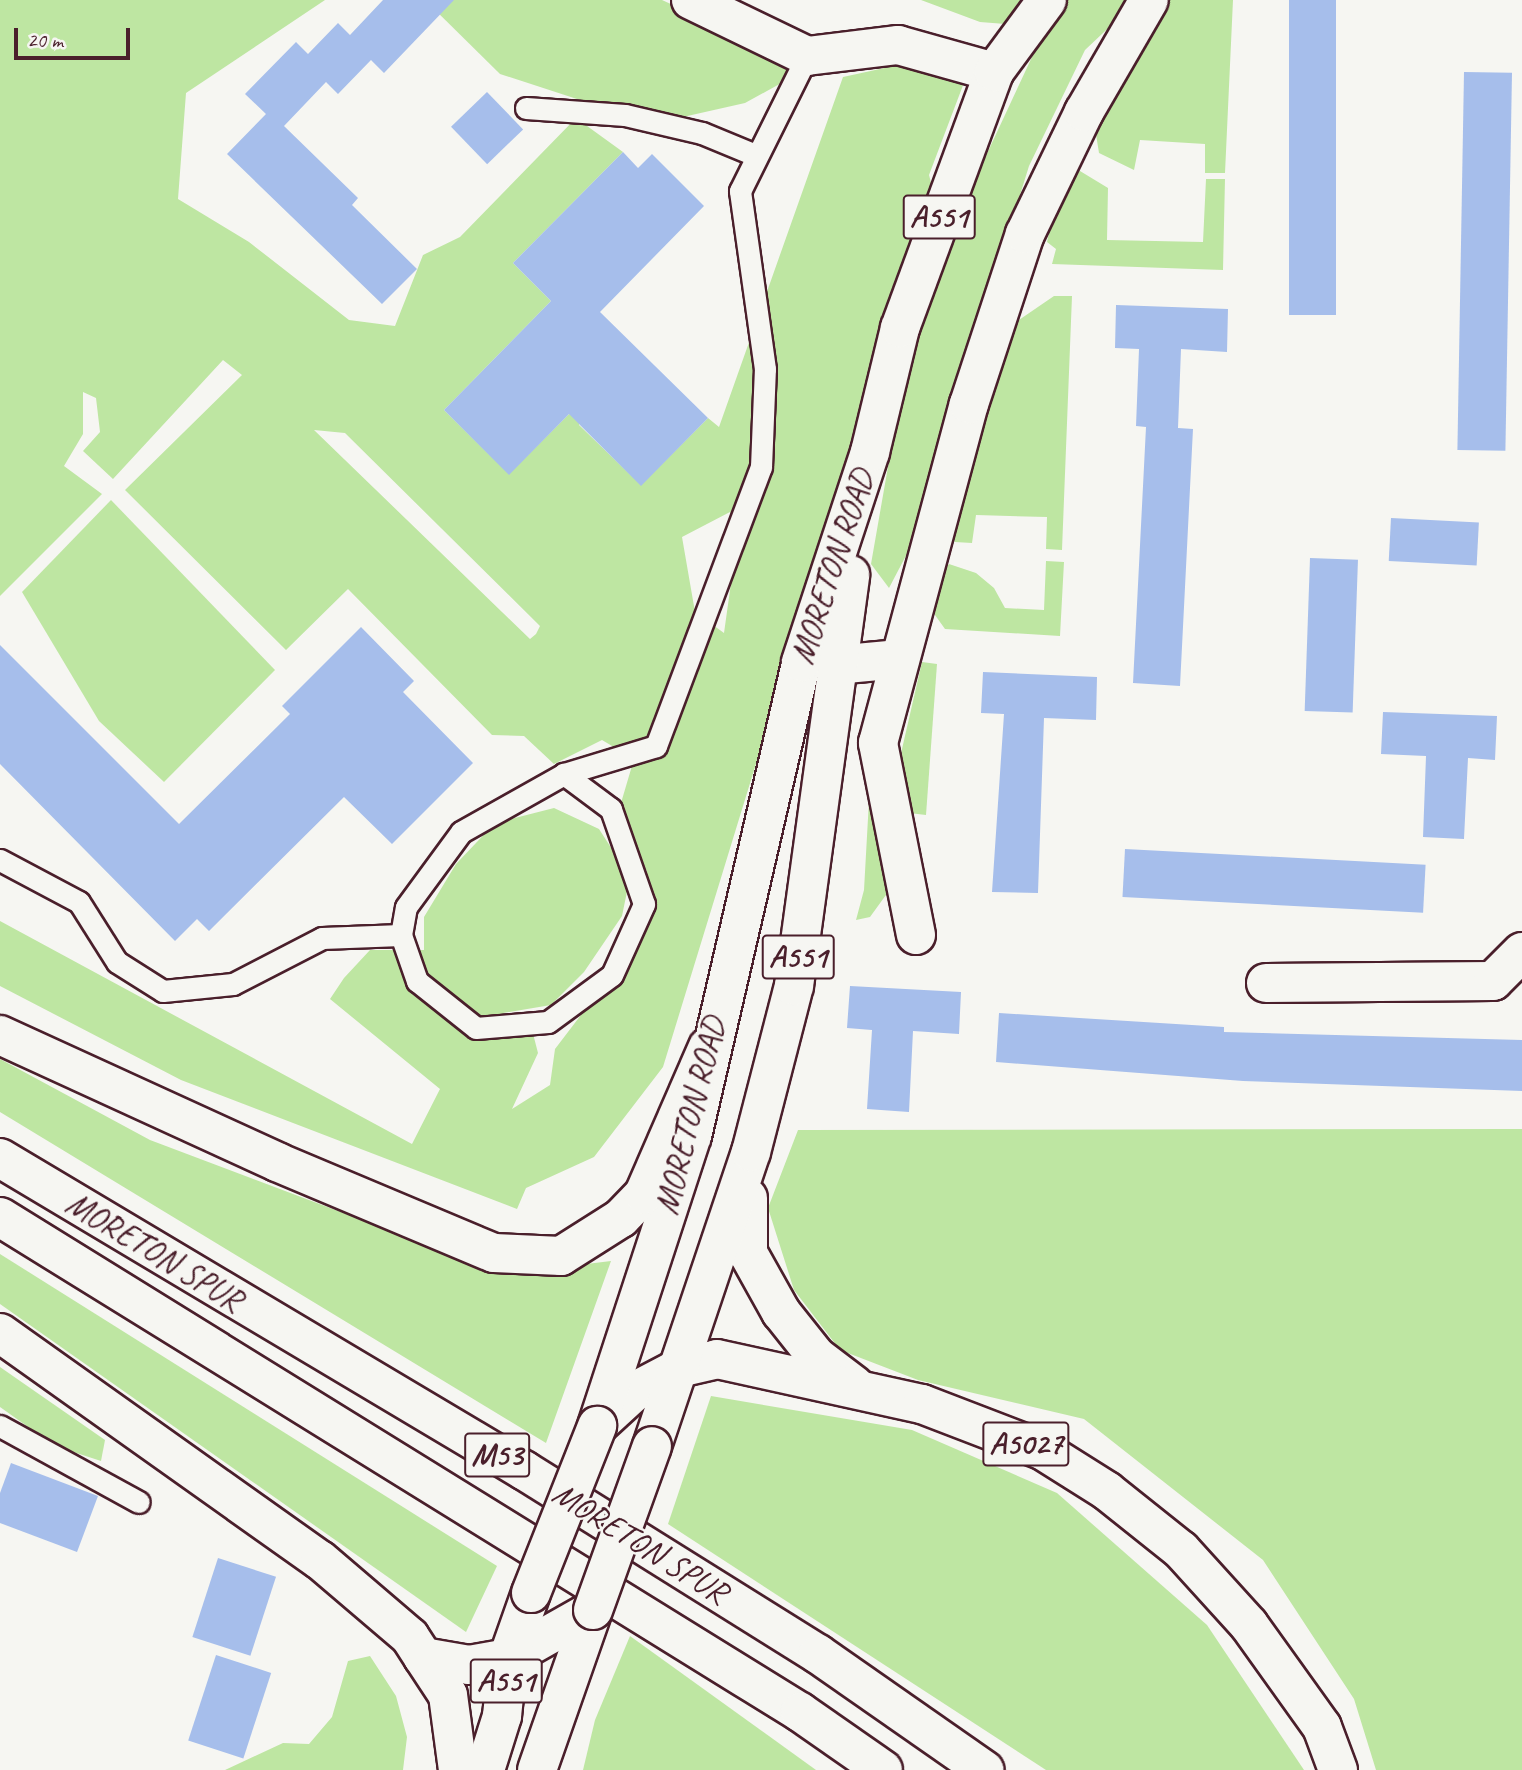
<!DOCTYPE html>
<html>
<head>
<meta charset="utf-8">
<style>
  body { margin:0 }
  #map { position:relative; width:1522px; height:1770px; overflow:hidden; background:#f6f6f2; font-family:Caveat,sans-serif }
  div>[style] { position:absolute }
  .green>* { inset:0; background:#bee6a2 }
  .building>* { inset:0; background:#a6beeb; transform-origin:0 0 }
  .roads { filter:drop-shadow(2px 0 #4a1f2b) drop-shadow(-2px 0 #4a1f2b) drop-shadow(0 2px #4a1f2b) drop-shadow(0 -2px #4a1f2b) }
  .lane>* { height:21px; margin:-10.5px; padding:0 10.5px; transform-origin:10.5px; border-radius:10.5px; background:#f6f6f2 }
  .street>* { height:38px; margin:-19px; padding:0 19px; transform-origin:19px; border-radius:19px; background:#f6f6f2 }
  .primary>* { height:38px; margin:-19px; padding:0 19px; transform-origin:19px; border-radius:19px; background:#f6f6f2 }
  .highway>* { height:38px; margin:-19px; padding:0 19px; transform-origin:19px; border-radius:19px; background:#f6f6f2 }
  .bridges { filter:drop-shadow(2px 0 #4a1f2b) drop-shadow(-2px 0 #4a1f2b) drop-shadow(0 2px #4a1f2b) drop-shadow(0 -2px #4a1f2b) }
  .primary-bridge>* { height:38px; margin:-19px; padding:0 19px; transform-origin:19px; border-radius:19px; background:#f6f6f2 }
  span { translate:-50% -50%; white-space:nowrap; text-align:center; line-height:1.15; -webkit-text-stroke:5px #f6f6f2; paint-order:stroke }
  .shield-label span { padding:2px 5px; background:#f6f6f2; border:2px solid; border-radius:5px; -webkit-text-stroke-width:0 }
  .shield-label { font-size:32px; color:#4a1f2b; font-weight:700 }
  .street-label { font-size:33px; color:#4a1f2b }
  .scale { position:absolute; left:14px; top:28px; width:116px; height:32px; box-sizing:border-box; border:4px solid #4a1f2b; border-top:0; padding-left:9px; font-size:21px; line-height:24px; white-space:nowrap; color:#4a1f2b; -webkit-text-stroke:5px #f6f6f2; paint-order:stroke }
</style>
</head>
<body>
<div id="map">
  <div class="green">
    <div style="clip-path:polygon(evenodd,0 0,325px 0,186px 93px,178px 199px,249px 242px,349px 320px,395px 326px,423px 255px,460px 237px,576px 118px,623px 152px,513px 263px,551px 301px,444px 410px,509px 474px,582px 401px,579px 425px,641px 485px,708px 418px,719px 427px,843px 77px,912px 62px,965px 80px,929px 175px,933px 190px,970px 190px,1046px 27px,980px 22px,921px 0,1138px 0,1085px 50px,1029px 166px,910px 548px,889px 588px,871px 564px,889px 461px,858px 431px,663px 1067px,594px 1157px,526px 1188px,517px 1209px,181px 1080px,0 986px,0 921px,412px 1144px,440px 1089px,330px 999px,344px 978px,370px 950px,424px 950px,424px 917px,456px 864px,495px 823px,554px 808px,599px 829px,630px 877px,622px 916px,584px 972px,551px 1005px,503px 1013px,530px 1022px,538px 1053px,512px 1109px,550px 1085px,555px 1049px,642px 935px,647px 871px,613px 830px,634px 759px,602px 740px,554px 764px,524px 736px,492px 735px,348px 589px,286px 650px,125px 490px,242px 375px,223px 360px,113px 479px,83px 451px,100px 432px,96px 398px,83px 392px,83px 434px,64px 466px,102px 494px,0 596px,0 0,314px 430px,345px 433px,540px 626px,536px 634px,530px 639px,314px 430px,0 0,730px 512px,738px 533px,724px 633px,695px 612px,682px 537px,730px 512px)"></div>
    <div style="clip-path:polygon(425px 0,662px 0,795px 61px,785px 81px,745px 103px,674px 119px,580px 100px,500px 74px)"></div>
    <div style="clip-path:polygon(1167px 0,1233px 0,1225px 173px,1205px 173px,1205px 144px,1140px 140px,1134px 170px,1099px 153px,1094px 122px)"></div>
    <div style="clip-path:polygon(1080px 171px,1108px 188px,1107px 240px,1203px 242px,1206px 179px,1225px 179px,1223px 270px,1052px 264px,1056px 249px,1047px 242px,1056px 201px,1066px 178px)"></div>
    <div style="clip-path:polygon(1054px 296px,1072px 296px,1062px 550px,1046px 549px,1047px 517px,976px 515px,972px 543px,955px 542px,947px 535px,1003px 331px)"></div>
    <div style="clip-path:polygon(111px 500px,275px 670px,164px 782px,99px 721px,22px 592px)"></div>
    <div style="clip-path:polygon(1046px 561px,1064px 562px,1060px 636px,945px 629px,935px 615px,935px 580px,949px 564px,976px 573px,994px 588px,1005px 608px,1044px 610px)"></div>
    <div style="clip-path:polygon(922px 662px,937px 664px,926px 815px,909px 813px,899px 762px)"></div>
    <div style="clip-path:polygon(870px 782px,891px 888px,870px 917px,856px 920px,864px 890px)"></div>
    <div style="clip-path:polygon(0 1059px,150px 1140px,505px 1274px,611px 1261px,546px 1443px,0 1112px)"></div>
    <div style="clip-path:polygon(1522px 1129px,1522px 1770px,1376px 1770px,1354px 1699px,1263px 1560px,1084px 1419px,918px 1380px,840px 1350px,794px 1290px,768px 1208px,798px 1130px)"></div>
    <div style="clip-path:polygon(0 1254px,497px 1566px,466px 1632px,0 1304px)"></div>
    <div style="clip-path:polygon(0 1367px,105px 1440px,101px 1461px,55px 1446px,0 1407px)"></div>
    <div style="clip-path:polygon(711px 1396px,912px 1430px,1057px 1493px,1207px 1625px,1304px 1770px,1046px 1770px,668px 1524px)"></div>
    <div style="clip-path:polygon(630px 1636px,816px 1770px,583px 1770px,595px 1720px)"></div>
    <div style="clip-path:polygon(370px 1656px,396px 1696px,407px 1737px,403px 1770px,225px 1770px,283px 1743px,309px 1744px,332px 1717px,348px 1661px)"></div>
  </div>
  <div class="building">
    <div style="clip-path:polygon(383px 0,454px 0,384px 73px,371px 60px,338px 94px,326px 82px,284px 126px,358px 198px,352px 205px,417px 269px,382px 304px,227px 154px,266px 114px,245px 94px,296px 42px,308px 54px,338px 23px,350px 35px)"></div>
    <div style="left:1289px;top:0;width:47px;height:315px"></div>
    <div style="left:1464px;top:72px;width:48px;height:378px;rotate:1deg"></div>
    <div style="left:487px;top:92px;width:52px;height:50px;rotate:46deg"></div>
    <div style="clip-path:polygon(623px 152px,638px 168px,652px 154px,704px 206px,600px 312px,708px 418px,641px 486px,569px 414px,509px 475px,444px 410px,551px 301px,513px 263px)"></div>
    <div style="clip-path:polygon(1116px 305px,1228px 309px,1227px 352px,1181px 349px,1178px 428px,1193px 429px,1180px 686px,1133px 683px,1146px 427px,1136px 426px,1139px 349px,1115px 348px)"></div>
    <div style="left:1391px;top:518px;width:88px;height:43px;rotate:3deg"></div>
    <div style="left:1310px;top:558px;width:48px;height:153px;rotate:2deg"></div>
    <div style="clip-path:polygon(361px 627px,414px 681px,403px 692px,473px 763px,392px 844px,344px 797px,209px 931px,197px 919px,175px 941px,0 764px,0 645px,179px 824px,290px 714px,282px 706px)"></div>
    <div style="clip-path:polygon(983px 672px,1097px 677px,1096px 720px,1044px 718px,1038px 893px,992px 892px,1004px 714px,981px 713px)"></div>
    <div style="clip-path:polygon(1383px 712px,1497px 716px,1495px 760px,1468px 758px,1464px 839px,1423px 837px,1426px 756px,1381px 754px)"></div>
    <div style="left:1125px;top:849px;width:301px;height:48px;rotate:3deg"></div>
    <div style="clip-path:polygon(850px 986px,961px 992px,959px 1034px,913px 1031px,909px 1112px,867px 1109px,872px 1030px,847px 1028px)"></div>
    <div style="clip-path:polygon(999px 1013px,1224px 1027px,1224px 1032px,1522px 1040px,1522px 1091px,1243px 1081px,996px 1062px)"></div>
    <div style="clip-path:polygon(11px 1463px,98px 1496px,77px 1552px,0 1523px,0 1493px)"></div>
    <div style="left:218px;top:1558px;width:61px;height:83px;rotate:18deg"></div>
    <div style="left:216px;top:1655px;width:58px;height:90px;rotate:18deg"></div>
  </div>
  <div class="roads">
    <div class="lane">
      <div style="left:526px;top:108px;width:99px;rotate:4deg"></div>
      <div style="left:625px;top:115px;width:79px;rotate:13.2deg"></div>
      <div style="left:702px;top:133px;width:57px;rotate:22.5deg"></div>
      <div style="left:0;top:860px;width:89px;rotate:28deg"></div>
      <div style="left:79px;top:902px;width:71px;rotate:57.7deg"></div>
      <div style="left:117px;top:962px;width:54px;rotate:32.2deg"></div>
      <div style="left:163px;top:991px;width:70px;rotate:-5.7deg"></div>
      <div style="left:233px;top:984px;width:100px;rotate:-27.3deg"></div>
      <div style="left:322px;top:938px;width:79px;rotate:-2.2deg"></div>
      <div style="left:401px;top:935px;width:28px;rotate:-80deg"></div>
      <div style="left:406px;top:907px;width:93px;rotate:-53.7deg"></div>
      <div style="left:461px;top:832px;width:118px;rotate:-29.4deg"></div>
      <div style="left:564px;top:774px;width:96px;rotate:-16.9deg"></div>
      <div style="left:656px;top:746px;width:298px;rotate:-69.4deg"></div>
      <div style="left:761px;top:467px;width:98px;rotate:-87.7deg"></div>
      <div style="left:765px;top:369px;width:180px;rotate:-98deg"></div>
      <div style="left:740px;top:191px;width:151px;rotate:-63.6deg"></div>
      <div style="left:401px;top:935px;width:49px;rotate:70.8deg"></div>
      <div style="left:417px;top:981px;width:75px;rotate:38.5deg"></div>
      <div style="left:476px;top:1028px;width:72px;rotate:-4.8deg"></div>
      <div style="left:548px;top:1022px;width:79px;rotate:-36.3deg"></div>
      <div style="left:612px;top:975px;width:78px;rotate:-65.7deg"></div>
      <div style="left:644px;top:904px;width:101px;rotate:-109.2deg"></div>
      <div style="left:611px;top:809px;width:59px;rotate:-143.3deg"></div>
      <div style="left:0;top:1426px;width:158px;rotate:28.7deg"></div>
    </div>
    <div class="street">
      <div style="left:691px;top:0;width:129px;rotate:25.8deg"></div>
      <div style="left:807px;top:56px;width:92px;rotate:-6.9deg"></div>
      <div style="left:898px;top:45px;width:100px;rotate:15.7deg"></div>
      <div style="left:835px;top:665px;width:65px;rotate:-5.3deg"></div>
      <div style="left:916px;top:935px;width:196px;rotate:-101.2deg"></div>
      <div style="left:878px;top:743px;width:351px;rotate:-75deg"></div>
      <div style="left:969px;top:404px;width:179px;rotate:-71.8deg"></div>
      <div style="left:1025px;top:234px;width:136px;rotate:-64.2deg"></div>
      <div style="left:1084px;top:112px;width:129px;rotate:-59.9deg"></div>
      <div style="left:1266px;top:983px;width:227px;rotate:-0.5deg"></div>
      <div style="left:1493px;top:981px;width:41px;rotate:-45deg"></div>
    </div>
    <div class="primary">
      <div style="left:748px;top:1198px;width:55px;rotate:90deg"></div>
      <div style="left:748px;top:1253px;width:68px;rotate:60.8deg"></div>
      <div style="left:781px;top:1312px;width:56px;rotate:51.5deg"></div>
      <div style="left:816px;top:1356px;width:48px;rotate:37.3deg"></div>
      <div style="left:598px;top:1425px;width:50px;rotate:-42.6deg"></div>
      <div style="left:635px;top:1391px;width:50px;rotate:-27.6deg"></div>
      <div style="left:679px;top:1368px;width:39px;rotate:-13deg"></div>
      <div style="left:717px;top:1359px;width:210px;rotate:12.4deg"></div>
      <div style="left:922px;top:1404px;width:129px;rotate:21deg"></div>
      <div style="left:1042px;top:1450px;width:77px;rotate:32.2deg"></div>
      <div style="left:1107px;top:1491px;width:95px;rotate:38.6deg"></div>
      <div style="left:1181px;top:1550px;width:101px;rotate:47.8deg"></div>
      <div style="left:1249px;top:1625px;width:125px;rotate:54.4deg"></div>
      <div style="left:1322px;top:1727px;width:46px;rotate:69.6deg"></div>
      <div style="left:597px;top:1426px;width:305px;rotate:-71.9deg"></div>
      <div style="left:692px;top:1136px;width:486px;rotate:-77deg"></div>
      <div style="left:801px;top:662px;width:221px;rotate:-71.8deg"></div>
      <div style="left:870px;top:452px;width:128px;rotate:-76.4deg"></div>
      <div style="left:900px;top:328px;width:273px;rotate:-69.8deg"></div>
      <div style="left:994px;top:72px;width:89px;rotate:-53.6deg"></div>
      <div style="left:652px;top:1446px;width:310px;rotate:-71.4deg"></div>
      <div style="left:751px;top:1152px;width:171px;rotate:-75.5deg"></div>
      <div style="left:794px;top:986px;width:415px;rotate:-82.2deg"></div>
      <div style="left:423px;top:1657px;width:47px;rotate:9.9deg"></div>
      <div style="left:469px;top:1665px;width:40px;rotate:-10deg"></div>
      <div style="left:508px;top:1658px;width:98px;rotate:-29.5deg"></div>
      <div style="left:423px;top:1657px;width:45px;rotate:56.7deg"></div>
      <div style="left:448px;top:1695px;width:76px;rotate:82.4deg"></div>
      <div style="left:485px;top:1770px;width:57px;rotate:-72.5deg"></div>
      <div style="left:502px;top:1716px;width:58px;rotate:-84.1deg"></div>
      <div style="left:508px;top:1658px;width:69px;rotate:-70.5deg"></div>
      <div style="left:537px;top:1770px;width:170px;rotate:-70.7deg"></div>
    </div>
    <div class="highway">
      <div style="left:0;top:1035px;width:305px;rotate:24.6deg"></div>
      <div style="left:277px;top:1162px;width:235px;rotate:22.8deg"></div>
      <div style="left:494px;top:1253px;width:67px;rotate:2.6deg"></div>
      <div style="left:561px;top:1256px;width:71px;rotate:-32.3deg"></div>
      <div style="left:621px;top:1218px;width:33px;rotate:-46deg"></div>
      <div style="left:644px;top:1194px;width:160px;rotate:-66.5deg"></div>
      <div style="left:0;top:1158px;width:611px;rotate:30.8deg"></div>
      <div style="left:525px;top:1471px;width:345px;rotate:32deg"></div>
      <div style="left:818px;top:1654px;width:203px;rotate:34.9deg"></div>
      <div style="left:0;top:1217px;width:941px;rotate:31.75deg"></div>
      <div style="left:800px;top:1712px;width:101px;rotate:34.9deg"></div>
      <div style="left:0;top:1333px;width:392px;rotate:35.4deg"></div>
      <div style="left:320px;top:1560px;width:118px;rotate:40.5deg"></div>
      <div style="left:410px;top:1637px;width:24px;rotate:57deg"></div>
    </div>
  </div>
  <div class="bridges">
    <div class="primary-bridge">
      <div style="left:531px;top:1593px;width:180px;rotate:-68.4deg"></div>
      <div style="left:593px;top:1610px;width:174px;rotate:-70.2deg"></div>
    </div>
  </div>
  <div class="shield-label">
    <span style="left:939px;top:217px">A551</span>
    <span style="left:798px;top:957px">A551</span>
    <span style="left:1026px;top:1444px">A5027</span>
    <span style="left:497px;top:1455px">M53</span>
    <span style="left:506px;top:1681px">A551</span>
  </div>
  <div class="street-label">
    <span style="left:833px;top:567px;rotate:-72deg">MORETON ROAD</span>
    <span style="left:691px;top:1116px;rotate:-76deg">MORETON ROAD</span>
    <span style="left:154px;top:1252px;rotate:31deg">MORETON SPUR</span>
    <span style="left:640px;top:1543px;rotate:32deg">MORETON SPUR</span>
  </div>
  <div class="scale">20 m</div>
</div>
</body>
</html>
